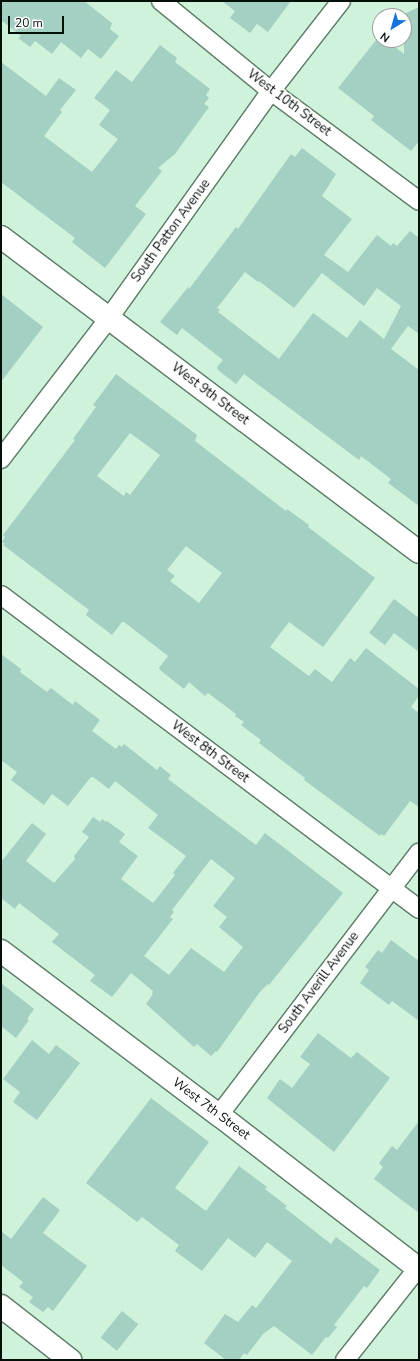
<!DOCTYPE html>
<html>
<head>
<meta charset="utf-8">
<style>
  body { margin:0 }
  #map { position:relative; width:420px; height:1361px; overflow:hidden; background:#cff2db; font-family:"Nunito Sans",sans-serif }
  div>[style] { position:absolute }
  .building>* { inset:0; background:#a4cfc3; transform-origin:0 0 }
  .roads { filter:drop-shadow(1px 0 #5c7b67) drop-shadow(-1px 0 #5c7b67) drop-shadow(0 1px #5c7b67) drop-shadow(0 -1px #5c7b67) }
  .street>* { height:18px; margin:-9px; padding:0 9px; transform-origin:9px; border-radius:9px; background:#fff }
  .secondary>* { height:22px; margin:-11px; padding:0 11px; transform-origin:11px; border-radius:11px; background:#fff }
  span { translate:-50% -50%; white-space:nowrap; text-align:center; line-height:1.15; -webkit-text-stroke:3.5px #fff; paint-order:stroke }
  .street-label { font-size:13px; color:#051009 }
  .frame { position:absolute; inset:0; border:2px solid #051009; pointer-events:none }
  .north { position:absolute; left:372px; top:8px; width:40px; height:40px; box-sizing:border-box; background:#fff; border:1px solid #9b9f9d; border-radius:50%; rotate:217deg; font-size:11px; font-weight:700; line-height:16px; text-align:center; color:#051009 }
  .north::after { content:''; display:block; margin:auto; width:14px; height:18px; background:#1274dc; clip-path:polygon(50% 0,100% 100%,50% 72%,0 100%) }
  .scale { position:absolute; left:8px; top:16px; width:56px; height:18px; box-sizing:border-box; border:2px solid #051009; border-top:0; padding-left:5px; font-size:12px; line-height:14px; white-space:nowrap; color:#051009; -webkit-text-stroke:3px #fff; paint-order:stroke }
</style>
</head>
<body>
<div id="map">
  <div class="building">
    <div style="clip-path:polygon(1px 1px,84px 1px,112px 23px,110px 29px,119px 36px,101px 59px,88px 49px,81px 58px,61px 42px,52px 54px,35px 41px,30px 47px,18px 38px,21px 36px,1px 20px)"></div>
    <div style="clip-path:polygon(222px 1px,291px 1px,268px 32px,257px 24px,250px 33px,230px 18px,235px 11px)"></div>
    <div style="clip-path:polygon(419px 7px,419px 141px,411px 151px,371px 120px,374px 116px,338px 88px,380px 35px,380px 40px,386px 40px,404px 54px,404px 14px)"></div>
    <div style="clip-path:polygon(160px 45px,177px 58px,175px 62px,210px 89px,206px 95px,209px 98px,204px 104px,209px 107px,175px 154px,158px 168px,162px 171px,135px 206px,146px 214px,105px 268px,72px 242px,75px 238px,1px 182px,1px 62px,46px 96px,59px 78px,76px 90px,60px 110px,62px 112px,44px 136px,92px 172px,118px 139px,99px 125px,110px 110px,94px 98px,116px 70px,132px 82px)"></div>
    <div style="clip-path:polygon(evenodd,302px 148px,336px 174px,322px 196px,352px 219px,324px 255px,348px 272px,377px 235px,391px 246px,393px 243px,397px 246px,410px 231px,419px 238px,419px 334px,408px 326px,391px 349px,419px 370px,419px 506px,388px 483px,391px 479px,361px 456px,359px 460px,244px 374px,236px 384px,218px 370px,217px 367px,223px 360px,182px 328px,177px 335px,160px 322px,188px 287px,189px 289px,236px 227px,238px 229px,291px 154px,295px 157px,302px 148px,245px 272px,258px 282px,259px 281px,294px 308px,322px 273px,364px 306px,377px 288px,401px 306px,384px 339px,360px 320px,347px 338px,313px 313px,279px 359px,218px 312px,220px 310px,217px 308px,245px 272px)"></div>
    <div style="clip-path:polygon(1px 294px,43px 327px,1px 382px)"></div>
    <div style="clip-path:polygon(evenodd,116px 374px,197px 435px,195px 441px,286px 511px,287px 509px,309px 525px,308px 527px,375px 578px,323px 647px,289px 622px,270px 647px,309px 676px,315px 669px,332px 682px,350px 658px,355px 662px,366px 648px,419px 689px,419px 696px,411px 707px,419px 713px,419px 807px,410px 801px,384px 836px,381px 834px,380px 836px,304px 780px,305px 778px,259px 743px,261px 740px,241px 725px,244px 722px,235px 716px,236px 714px,208px 693px,205px 696px,189px 682px,184px 689px,160px 670px,159px 668px,168px 656px,124px 622px,122px 622px,112px 635px,86px 615px,89px 610px,3px 545px,5px 544px,2px 542px,5px 537px,3px 535px,75px 440px,73px 439px,96px 407px,93px 405px,116px 374px,130px 433px,160px 455px,130px 495px,126px 492px,124px 496px,97px 476px,130px 433px,116px 374px,186px 546px,222px 573px,199px 603px,170px 581px,175px 576px,167px 570px,186px 546px)"></div>
    <div style="clip-path:polygon(394px 599px,419px 618px,419px 652px,394px 633px,385px 645px,369px 633px)"></div>
    <div style="clip-path:polygon(evenodd,1px 654px,21px 669px,20px 672px,47px 692px,51px 688px,73px 705px,75px 701px,100px 720px,92px 731px,116px 749px,119px 745px,122px 747px,124px 744px,157px 770px,160px 766px,171px 775px,168px 779px,256px 845px,265px 833px,343px 893px,269px 985px,268px 984px,260px 992px,217px 1052px,216px 1051px,211px 1056px,197px 1044px,194px 1047px,146px 1004px,153px 994px,152px 993px,153px 991px,131px 973px,112px 997px,90px 981px,95px 975px,52px 942px,59px 934px,19px 903px,15px 909px,1px 898px,1px 862px,32px 823px,46px 834px,26px 861px,54px 883px,75px 859px,74px 856px,89px 837px,82px 832px,93px 817px,100px 822px,102px 819px,106px 822px,107px 821px,125px 834px,119px 842px,138px 856px,121px 879px,153px 903px,175px 875px,173px 873px,186px 856px,148px 828px,158px 815px,115px 781px,109px 789px,93px 777px,90px 778px,68px 806px,52px 794px,44px 805px,11px 780px,17px 772px,1px 760px,1px 654px,211px 859px,235px 878px,213px 906px,227px 917px,219px 927px,243px 947px,224px 972px,191px 948px,169px 975px,144px 956px,173px 919px,170px 917px,174px 912px,172px 910px,211px 859px)"></div>
    <div style="clip-path:polygon(391px 940px,419px 961px,419px 1021px,392px 1001px,389px 1005px,360px 983px,369px 970px,365px 967px,378px 950px,382px 953px)"></div>
    <div style="clip-path:polygon(1px 983px,34px 1009px,27px 1019px,29px 1020px,16px 1038px,1px 1026px)"></div>
    <div style="clip-path:polygon(318px 1033px,351px 1058px,357px 1052px,390px 1078px,334px 1152px,267px 1098px,280px 1079px,292px 1088px,310px 1064px,300px 1057px)"></div>
    <div style="clip-path:polygon(32px 1040px,49px 1054px,56px 1045px,80px 1063px,37px 1120px,13px 1102px,20px 1092px,3px 1079px)"></div>
    <div style="clip-path:polygon(151px 1098px,209px 1142px,175px 1188px,206px 1211px,239px 1166px,267px 1187px,265px 1189px,287px 1206px,285px 1208px,331px 1244px,336px 1237px,380px 1270px,367px 1288px,364px 1286px,334px 1325px,337px 1327px,328px 1338px,326px 1337px,312px 1355px,274px 1326px,263px 1334px,247px 1355px,244px 1353px,239px 1360px,226px 1360px,204px 1343px,225px 1314px,238px 1322px,252px 1305px,256px 1308px,292px 1261px,267px 1242px,255px 1258px,228px 1238px,202px 1271px,175px 1251px,179px 1245px,142px 1217px,137px 1222px,86px 1183px)"></div>
    <div style="clip-path:polygon(419px 1121px,419px 1213px,374px 1179px,383px 1167px,379px 1163px,392px 1146px,397px 1150px)"></div>
    <div style="clip-path:polygon(43px 1197px,60px 1210px,43px 1233px,87px 1266px,53px 1311px,48px 1307px,43px 1312px,29px 1302px,33px 1297px,19px 1287px,23px 1282px,1px 1265px,1px 1231px,11px 1239px)"></div>
    <div style="left:122px;top:1311px;width:21px;height:34px;rotate:39deg"></div>
  </div>
  <div class="roads">
    <div class="street">
      <div style="left:161px;top:1px;width:142px;rotate:39.3deg"></div>
      <div style="left:271px;top:91px;width:184px;rotate:36.6deg"></div>
      <div style="left:1px;top:459px;width:178px;rotate:-52.5deg"></div>
      <div style="left:109px;top:318px;width:279px;rotate:-54.5deg"></div>
      <div style="left:271px;top:91px;width:114px;rotate:-52.1deg"></div>
      <div style="left:1px;top:595px;width:523px;rotate:36.91deg"></div>
      <div style="left:219px;top:1115px;width:330px;rotate:-52.7deg"></div>
      <div style="left:345px;top:1360px;width:117px;rotate:-51.6deg"></div>
    </div>
    <div class="secondary">
      <div style="left:1px;top:237px;width:523px;rotate:37deg"></div>
      <div style="left:1px;top:951px;width:273px;rotate:37deg"></div>
      <div style="left:219px;top:1115px;width:252px;rotate:37.6deg"></div>
      <div style="left:1px;top:1306px;width:88px;rotate:38deg"></div>
    </div>
  </div>
  <div class="street-label">
    <span style="left:289px;top:103px;rotate:37deg">West 10th Street</span>
    <span style="left:171px;top:231px;rotate:-54deg">South Patton Avenue</span>
    <span style="left:210px;top:394px;rotate:37deg">West 9th Street</span>
    <span style="left:210px;top:752px;rotate:37deg">West 8th Street</span>
    <span style="left:319px;top:983px;rotate:-53deg">South Averill Avenue</span>
    <span style="left:211px;top:1109px;rotate:37deg">West 7th Street</span>
  </div>
  <div class="frame"></div>
  <div class="north">N</div>
  <div class="scale">20 m</div>
</div>
</body>
</html>
